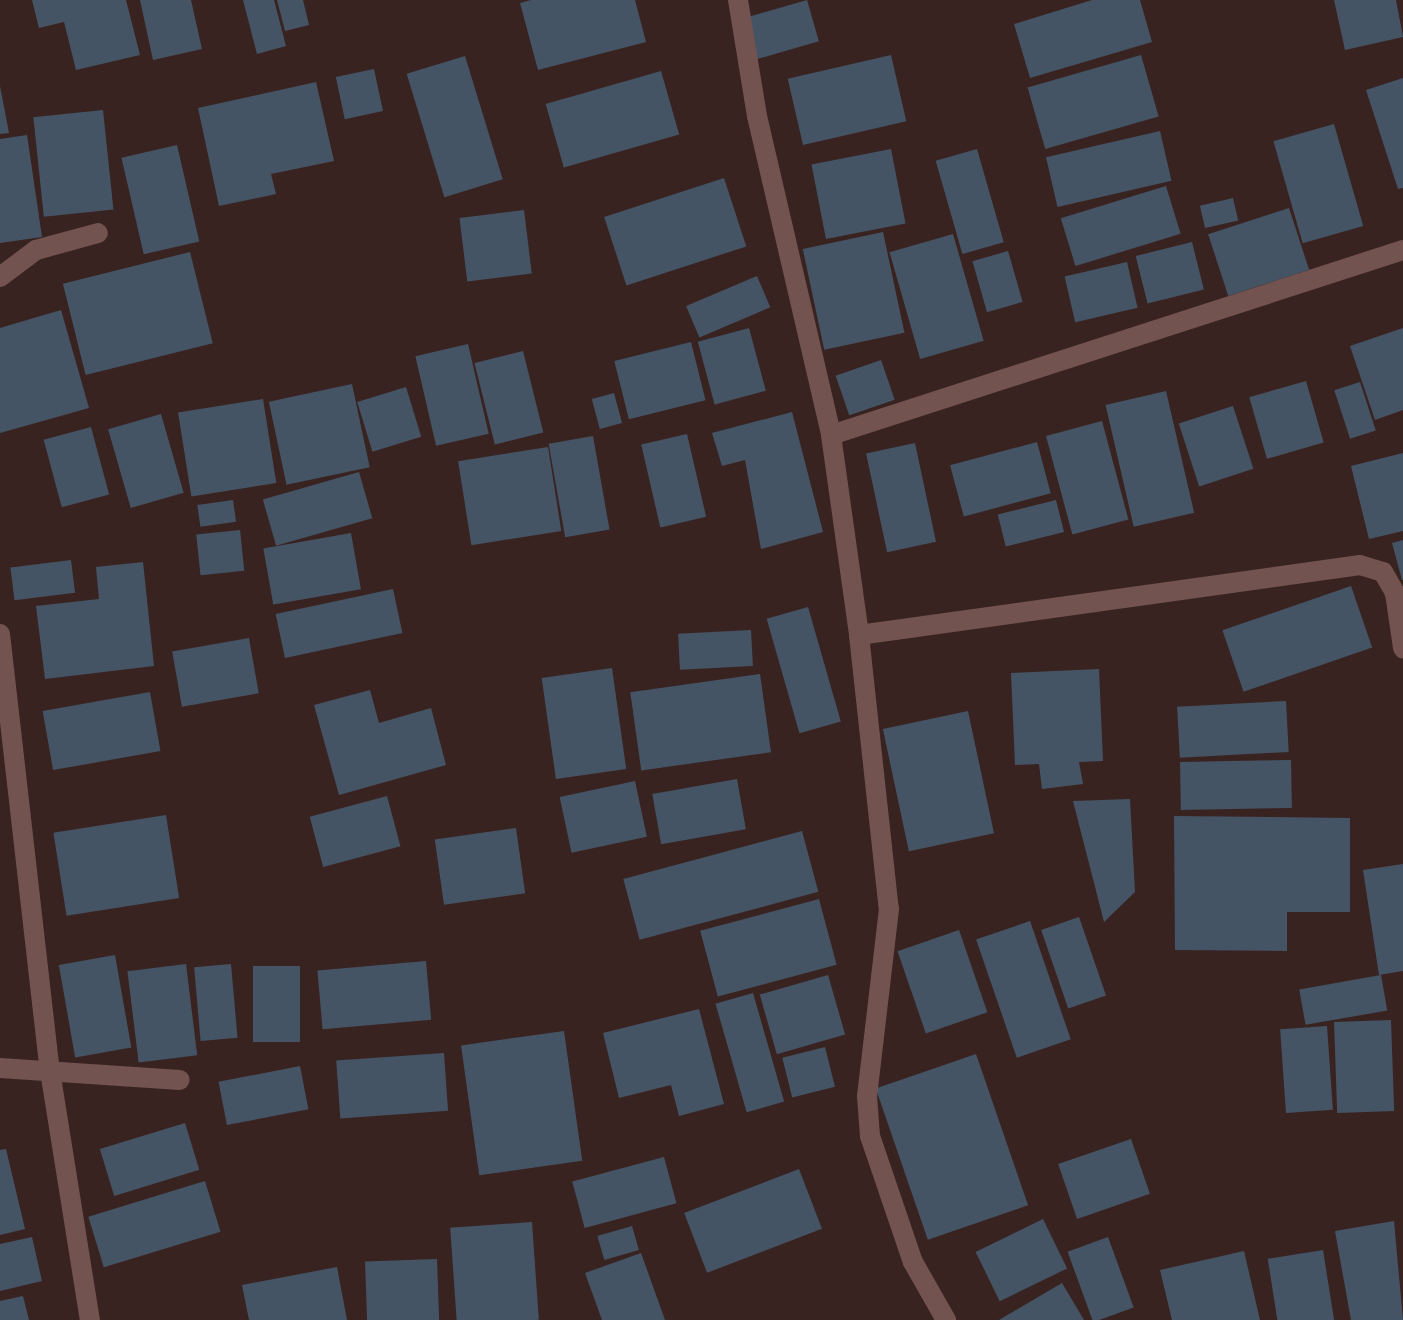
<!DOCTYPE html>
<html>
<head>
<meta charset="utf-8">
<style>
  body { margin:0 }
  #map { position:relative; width:1403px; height:1320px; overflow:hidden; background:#392321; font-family:"DM Sans",sans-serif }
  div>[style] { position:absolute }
  .building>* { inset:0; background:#455465; transform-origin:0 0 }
  .street>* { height:20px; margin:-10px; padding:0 10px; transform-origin:10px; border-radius:10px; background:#725350 }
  span { translate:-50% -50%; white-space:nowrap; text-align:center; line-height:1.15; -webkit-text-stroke:6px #190f0e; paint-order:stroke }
</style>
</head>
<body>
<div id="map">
  <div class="building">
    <div style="clip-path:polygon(32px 0,126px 0,140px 55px,76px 70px,64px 22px,39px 28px)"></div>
    <div style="clip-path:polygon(140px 0,191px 0,202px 49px,153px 60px)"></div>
    <div style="clip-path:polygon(243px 0,274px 0,286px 46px,257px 54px)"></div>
    <div style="clip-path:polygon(277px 0,303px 0,309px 25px,285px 31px)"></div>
    <div style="clip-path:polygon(531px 0,635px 0,646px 42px,538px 70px,520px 3px)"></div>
    <div style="left:807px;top:0;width:43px;height:65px;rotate:74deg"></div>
    <div style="clip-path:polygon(1092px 0,1140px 0,1152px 42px,1030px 78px,1014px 24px)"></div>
    <div style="clip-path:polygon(1334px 0,1396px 0,1403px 37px,1345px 50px)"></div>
    <div style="left:891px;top:55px;width:68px;height:106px;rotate:77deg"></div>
    <div style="left:1141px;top:55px;width:64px;height:118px;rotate:74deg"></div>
    <div style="left:465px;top:56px;width:129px;height:61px;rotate:73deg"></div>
    <div style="left:374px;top:69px;width:43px;height:39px;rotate:78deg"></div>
    <div style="left:661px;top:71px;width:66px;height:120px;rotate:74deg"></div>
    <div style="clip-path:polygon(1403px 78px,1403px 188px,1398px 189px,1366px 90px)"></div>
    <div style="clip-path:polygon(316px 82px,334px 161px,271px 174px,276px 194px,219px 206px,198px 108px)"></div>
    <div style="clip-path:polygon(0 86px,9px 133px,0 134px)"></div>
    <div style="left:103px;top:110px;width:100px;height:70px;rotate:84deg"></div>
    <div style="left:1334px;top:124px;width:106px;height:63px;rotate:74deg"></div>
    <div style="left:1160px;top:131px;width:51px;height:117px;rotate:77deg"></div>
    <div style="clip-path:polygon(27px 135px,42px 237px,0 243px,0 139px)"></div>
    <div style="left:177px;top:145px;width:99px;height:57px;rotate:77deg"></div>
    <div style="left:891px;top:149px;width:76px;height:81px;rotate:79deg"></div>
    <div style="left:977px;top:149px;width:97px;height:43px;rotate:74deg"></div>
    <div style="left:724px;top:178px;width:72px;height:126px;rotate:72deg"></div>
    <div style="left:1166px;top:186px;width:50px;height:110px;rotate:73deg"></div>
    <div style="left:1233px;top:198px;width:23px;height:34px;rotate:77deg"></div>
    <div style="left:1289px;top:208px;width:65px;height:85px;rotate:72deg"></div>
    <div style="left:524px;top:210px;width:64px;height:65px;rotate:83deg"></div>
    <div style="left:883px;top:232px;width:103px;height:82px;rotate:78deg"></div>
    <div style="left:953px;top:234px;width:111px;height:66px;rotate:74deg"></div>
    <div style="left:1192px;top:242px;width:49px;height:58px;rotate:76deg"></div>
    <div style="left:1008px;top:251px;width:53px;height:37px;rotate:74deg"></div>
    <div style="left:190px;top:252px;width:94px;height:131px;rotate:76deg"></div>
    <div style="left:1127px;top:262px;width:47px;height:64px;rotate:77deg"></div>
    <div style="left:757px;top:276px;width:34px;height:77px;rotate:67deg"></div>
    <div style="clip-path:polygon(61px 310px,89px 408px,0 433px,0 328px)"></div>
    <div style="left:749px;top:328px;width:65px;height:53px;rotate:75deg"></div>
    <div style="clip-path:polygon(1403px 328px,1403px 410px,1375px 420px,1350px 346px)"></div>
    <div style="left:691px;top:342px;width:60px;height:79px;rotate:76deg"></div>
    <div style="left:468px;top:344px;width:92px;height:54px;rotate:77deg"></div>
    <div style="left:523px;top:351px;width:84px;height:50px;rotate:76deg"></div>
    <div style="left:881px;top:360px;width:42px;height:48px;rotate:71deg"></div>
    <div style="left:1306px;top:381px;width:64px;height:59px;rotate:74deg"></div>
    <div style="left:1360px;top:382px;width:51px;height:27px;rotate:72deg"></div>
    <div style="left:352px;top:384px;width:85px;height:85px;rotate:78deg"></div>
    <div style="left:406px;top:387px;width:52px;height:51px;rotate:73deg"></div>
    <div style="left:1166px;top:391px;width:125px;height:62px;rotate:77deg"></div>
    <div style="left:614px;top:393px;width:31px;height:23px;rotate:75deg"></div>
    <div style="left:263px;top:399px;width:85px;height:86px;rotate:81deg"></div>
    <div style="left:1233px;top:406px;width:66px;height:57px;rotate:72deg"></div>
    <div style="clip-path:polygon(792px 412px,823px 532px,761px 549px,745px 460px,722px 466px,712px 433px)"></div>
    <div style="left:161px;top:414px;width:82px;height:55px;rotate:74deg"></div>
    <div style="left:1102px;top:421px;width:102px;height:58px;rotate:75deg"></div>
    <div style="left:91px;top:427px;width:70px;height:49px;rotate:75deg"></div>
    <div style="left:687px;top:434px;width:85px;height:47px;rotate:77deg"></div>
    <div style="left:593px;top:436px;width:95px;height:45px;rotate:80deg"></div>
    <div style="left:1037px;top:442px;width:53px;height:90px;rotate:75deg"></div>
    <div style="left:915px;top:443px;width:101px;height:50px;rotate:78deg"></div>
    <div style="left:548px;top:447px;width:85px;height:91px;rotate:81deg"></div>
    <div style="clip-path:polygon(1403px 453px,1403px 531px,1369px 539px,1351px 466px)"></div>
    <div style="left:359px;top:472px;width:48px;height:100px;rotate:74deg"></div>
    <div style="left:233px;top:500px;width:22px;height:36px;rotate:82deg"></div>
    <div style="left:1056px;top:500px;width:33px;height:60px;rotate:76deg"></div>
    <div style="left:240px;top:530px;width:41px;height:44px;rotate:84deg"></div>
    <div style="left:351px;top:533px;width:57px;height:89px;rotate:80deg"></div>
    <div style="clip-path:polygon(1403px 540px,1403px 580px,1402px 580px,1392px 543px)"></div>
    <div style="left:71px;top:560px;width:33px;height:61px;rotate:83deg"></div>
    <div style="clip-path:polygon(143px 562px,154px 666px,45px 679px,36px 606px,99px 599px,96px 567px)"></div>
    <div style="left:1351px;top:586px;width:65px;height:136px;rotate:71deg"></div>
    <div style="left:393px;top:589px;width:45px;height:120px;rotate:78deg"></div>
    <div style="left:808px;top:607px;width:119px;height:43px;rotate:74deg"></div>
    <div style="left:751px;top:630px;width:36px;height:73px;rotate:87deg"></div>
    <div style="left:249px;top:638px;width:56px;height:78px;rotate:80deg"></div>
    <div style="left:612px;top:668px;width:102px;height:71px;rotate:82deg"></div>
    <div style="clip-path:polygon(1099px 669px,1103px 761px,1079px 762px,1083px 784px,1042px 789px,1039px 764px,1015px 765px,1011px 673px)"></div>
    <div style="left:760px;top:674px;width:79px;height:131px;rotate:82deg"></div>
    <div style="clip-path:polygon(370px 690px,379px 723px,431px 708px,446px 765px,339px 795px,314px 705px)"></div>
    <div style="left:150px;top:692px;width:60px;height:109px;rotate:80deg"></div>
    <div style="left:1286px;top:701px;width:51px;height:109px;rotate:87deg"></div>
    <div style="left:968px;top:711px;width:125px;height:87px;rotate:78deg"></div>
    <div style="left:1291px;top:760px;width:48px;height:111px;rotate:89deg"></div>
    <div style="left:737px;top:779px;width:51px;height:86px;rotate:80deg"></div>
    <div style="left:635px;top:781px;width:57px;height:77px;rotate:78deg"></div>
    <div style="left:387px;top:796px;width:52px;height:80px;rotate:75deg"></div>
    <div style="clip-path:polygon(1130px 799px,1135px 892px,1104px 922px,1073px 801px)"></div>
    <div style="left:166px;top:815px;width:84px;height:114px;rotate:81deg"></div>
    <div style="clip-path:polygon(1174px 816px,1350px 818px,1350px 912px,1287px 912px,1287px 951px,1175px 950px)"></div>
    <div style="left:516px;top:828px;width:66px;height:82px;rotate:82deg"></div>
    <div style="left:802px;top:831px;width:63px;height:185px;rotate:75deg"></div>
    <div style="clip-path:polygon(1403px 864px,1403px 971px,1379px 975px,1363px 870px)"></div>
    <div style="left:819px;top:899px;width:68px;height:123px;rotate:75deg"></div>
    <div style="left:1079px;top:917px;width:83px;height:40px;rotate:71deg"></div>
    <div style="left:1030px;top:921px;width:125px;height:57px;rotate:71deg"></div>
    <div style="left:959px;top:930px;width:87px;height:65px;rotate:71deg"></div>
    <div style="left:115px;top:955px;width:94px;height:57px;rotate:80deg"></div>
    <div style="left:426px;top:961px;width:59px;height:109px;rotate:85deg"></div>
    <div style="left:186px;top:964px;width:92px;height:59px;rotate:83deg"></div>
    <div style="left:231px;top:964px;width:74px;height:37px;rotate:85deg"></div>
    <div style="left:253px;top:966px;width:47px;height:76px"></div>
    <div style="left:828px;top:975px;width:62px;height:71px;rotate:74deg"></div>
    <div style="left:1381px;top:975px;width:36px;height:83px;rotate:80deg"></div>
    <div style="left:753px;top:993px;width:113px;height:39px;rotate:74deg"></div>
    <div style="clip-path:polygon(699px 1009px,724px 1104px,679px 1116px,671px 1085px,619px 1098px,603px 1033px)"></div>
    <div style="left:1391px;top:1020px;width:91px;height:57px;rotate:88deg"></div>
    <div style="left:1327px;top:1026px;width:84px;height:47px;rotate:86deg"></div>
    <div style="left:564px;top:1031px;width:131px;height:104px;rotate:82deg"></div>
    <div style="left:825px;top:1047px;width:41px;height:44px;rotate:76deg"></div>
    <div style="left:444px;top:1053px;width:58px;height:108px;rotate:86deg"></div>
    <div style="left:976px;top:1054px;width:160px;height:106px;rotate:71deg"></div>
    <div style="left:300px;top:1066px;width:44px;height:83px;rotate:79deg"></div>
    <div style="left:185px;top:1123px;width:49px;height:89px;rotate:73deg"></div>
    <div style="left:1131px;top:1139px;width:58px;height:77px;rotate:71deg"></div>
    <div style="clip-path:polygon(6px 1149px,25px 1229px,0 1235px,0 1150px)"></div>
    <div style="left:664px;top:1157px;width:48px;height:95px;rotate:75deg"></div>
    <div style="left:799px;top:1169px;width:64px;height:123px;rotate:69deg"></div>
    <div style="left:205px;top:1181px;width:53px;height:122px;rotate:73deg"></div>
    <div style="left:1043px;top:1219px;width:55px;height:75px;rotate:64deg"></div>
    <div style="clip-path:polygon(1394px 1221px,1403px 1320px,1351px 1320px,1335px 1231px)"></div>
    <div style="left:532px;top:1222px;width:98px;height:82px;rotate:86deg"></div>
    <div style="left:632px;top:1226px;width:25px;height:36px;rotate:74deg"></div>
    <div style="clip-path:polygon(32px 1237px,42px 1281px,0 1291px,0 1244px)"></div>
    <div style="left:1108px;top:1237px;width:75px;height:43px;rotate:70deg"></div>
    <div style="left:1323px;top:1250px;width:71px;height:56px;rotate:81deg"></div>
    <div style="clip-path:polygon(1244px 1251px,1260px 1320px,1172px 1320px,1160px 1270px)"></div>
    <div style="clip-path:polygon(641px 1253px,665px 1320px,602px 1320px,585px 1273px)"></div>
    <div style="left:437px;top:1259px;width:61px;height:72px;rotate:88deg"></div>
    <div style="clip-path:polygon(337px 1267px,347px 1320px,249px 1320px,242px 1285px)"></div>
    <div style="clip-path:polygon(1062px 1283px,1084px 1320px,999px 1320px)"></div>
    <div style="clip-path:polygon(23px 1296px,29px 1320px,0 1320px,0 1301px)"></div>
  </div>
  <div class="street">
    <div style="left:738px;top:0;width:118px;rotate:80.7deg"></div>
    <div style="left:757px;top:116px;width:327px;rotate:76.9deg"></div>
    <div style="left:831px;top:435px;width:202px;rotate:82deg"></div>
    <div style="left:859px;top:635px;width:276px;rotate:83.8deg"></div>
    <div style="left:889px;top:909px;width:188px;rotate:96.7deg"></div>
    <div style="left:867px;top:1096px;width:40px;rotate:85.7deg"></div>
    <div style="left:870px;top:1136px;width:133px;rotate:71.2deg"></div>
    <div style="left:913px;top:1262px;width:67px;rotate:60.4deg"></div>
    <div style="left:0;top:277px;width:45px;rotate:-36.9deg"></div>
    <div style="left:36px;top:250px;width:64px;rotate:-15.3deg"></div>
    <div style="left:831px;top:435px;width:601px;rotate:-17.92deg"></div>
    <div style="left:0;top:634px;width:440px;rotate:83.5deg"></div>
    <div style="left:50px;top:1071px;width:252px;rotate:80.9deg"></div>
    <div style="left:859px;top:635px;width:506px;rotate:-7.95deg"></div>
    <div style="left:1360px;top:565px;width:24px;rotate:17deg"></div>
    <div style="left:1383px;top:572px;width:24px;rotate:60deg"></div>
    <div style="left:1395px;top:593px;width:56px;rotate:81.7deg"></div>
    <div style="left:0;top:1068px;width:180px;rotate:3.8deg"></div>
  </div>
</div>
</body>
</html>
